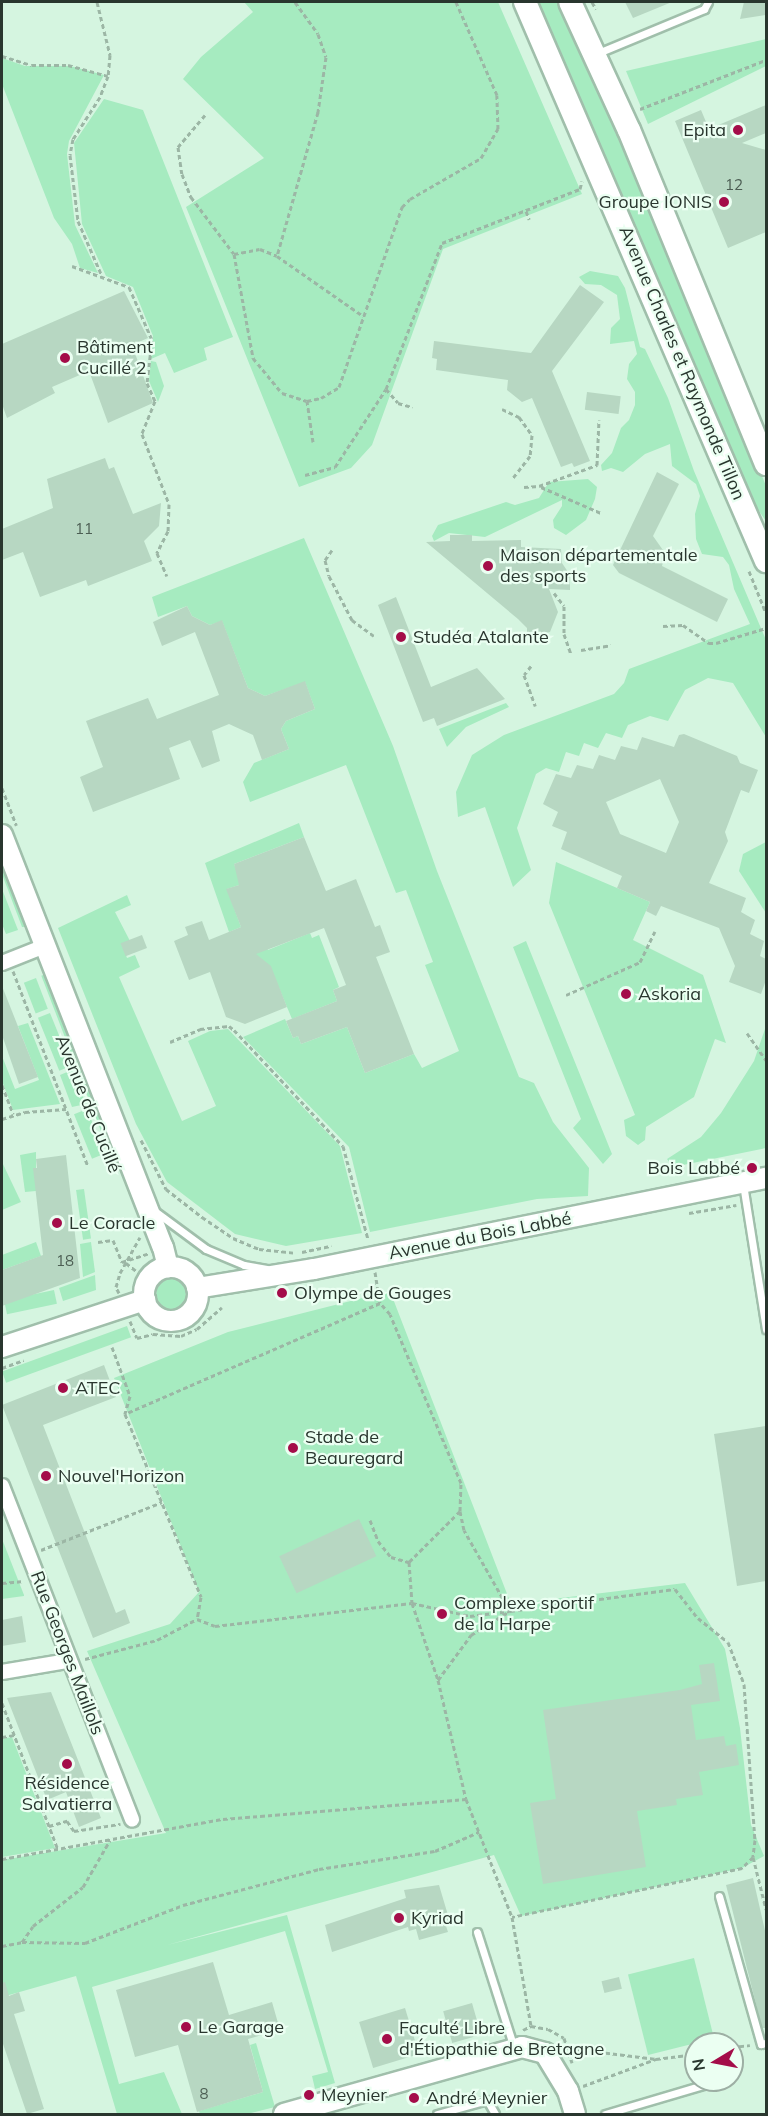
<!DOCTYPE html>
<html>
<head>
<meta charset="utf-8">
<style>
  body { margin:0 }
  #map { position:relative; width:768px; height:2116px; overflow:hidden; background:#d5f5e0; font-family:Mulish,sans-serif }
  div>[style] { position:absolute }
  .green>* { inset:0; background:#a6ebc0; transform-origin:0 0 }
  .round { border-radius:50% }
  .building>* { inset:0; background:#b7d7c2; transform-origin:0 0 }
  .path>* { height:3px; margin-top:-1.5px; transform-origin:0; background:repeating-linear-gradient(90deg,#9cb6a5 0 4.5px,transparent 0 7.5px) }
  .roads { filter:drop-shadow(2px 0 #a0bfab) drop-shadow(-2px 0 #a0bfab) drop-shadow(0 2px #a0bfab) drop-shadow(0 -2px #a0bfab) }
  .lane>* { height:7px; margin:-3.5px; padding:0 3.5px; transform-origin:3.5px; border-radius:3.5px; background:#fff }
  .street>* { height:14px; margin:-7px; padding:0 7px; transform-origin:7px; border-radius:7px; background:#fff }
  .secondary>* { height:20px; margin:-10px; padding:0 10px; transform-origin:10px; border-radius:10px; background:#fff }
  .secondary>.ring { margin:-10px; padding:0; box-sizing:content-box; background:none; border:20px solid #fff; border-radius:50% }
  .primary>* { height:22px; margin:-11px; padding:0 11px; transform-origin:11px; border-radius:11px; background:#fff }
  .dots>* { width:16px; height:16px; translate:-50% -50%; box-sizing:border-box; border:3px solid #ebfff2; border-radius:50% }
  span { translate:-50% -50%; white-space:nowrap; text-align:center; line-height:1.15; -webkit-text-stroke:4.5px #ebfff2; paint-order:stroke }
  .number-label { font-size:15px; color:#4c5e53 }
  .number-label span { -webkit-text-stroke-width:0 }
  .poi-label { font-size:18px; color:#29362e }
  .right { translate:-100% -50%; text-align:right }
  .left { translate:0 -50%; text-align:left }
  .street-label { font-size:18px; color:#29362e }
  .frame { position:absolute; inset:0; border:3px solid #29362e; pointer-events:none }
  .north { position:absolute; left:684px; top:2032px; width:60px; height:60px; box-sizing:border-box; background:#ebfff2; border:2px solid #9dafa4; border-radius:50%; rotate:260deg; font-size:16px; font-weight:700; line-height:24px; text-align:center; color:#29362e }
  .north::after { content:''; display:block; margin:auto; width:21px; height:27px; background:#a40d49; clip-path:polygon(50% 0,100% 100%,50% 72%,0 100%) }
</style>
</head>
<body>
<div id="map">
  <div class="green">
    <div style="clip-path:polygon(244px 2px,498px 2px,582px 194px,443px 249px,372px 445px,351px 468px,299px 487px,186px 207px,264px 158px,183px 79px,201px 57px,253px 12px)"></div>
    <div style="clip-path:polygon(539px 2px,562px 2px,607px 108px,616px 114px,766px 486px,766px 521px,742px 487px,609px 167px,596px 156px)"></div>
    <div style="clip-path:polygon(766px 39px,766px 66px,648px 124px,626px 71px)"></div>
    <div style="clip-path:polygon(2px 58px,25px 66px,70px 66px,104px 75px,69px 141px,67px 154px,75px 225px,98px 273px,80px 268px,72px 244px,54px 218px,2px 84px)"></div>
    <div style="clip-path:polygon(104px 99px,143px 110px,233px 337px,204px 348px,207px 360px,174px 373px,165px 353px,151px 359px,153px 336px,133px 287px,106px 276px,82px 224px,74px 143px)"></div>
    <div style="clip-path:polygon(590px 271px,618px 276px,625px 288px,640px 347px,645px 349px,668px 398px,694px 471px,766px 640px,766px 737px,733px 683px,708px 678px,685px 690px,668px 721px,650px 716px,628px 725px,622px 738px,606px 733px,598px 748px,584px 743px,579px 756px,566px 752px,559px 772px,546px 768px,536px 774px,517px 828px,531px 870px,513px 887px,485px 807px,458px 817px,456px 792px,472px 755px,504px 735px,614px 694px,624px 683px,629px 669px,750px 624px,734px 589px,729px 565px,723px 557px,702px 554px,696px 539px,695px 514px,700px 496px,696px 484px,672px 466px,670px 444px,645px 454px,623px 472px,611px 468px,602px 471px,601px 465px,612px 453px,621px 428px,629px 420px,635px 405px,635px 392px,627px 379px,629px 364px,637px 354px,634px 341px,610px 344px,611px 328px,620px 319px,617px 295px,601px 285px,585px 284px,579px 277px)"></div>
    <div style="clip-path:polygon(151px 361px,156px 362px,164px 386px,158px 402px,149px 381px)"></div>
    <div style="clip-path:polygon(588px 479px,597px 487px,595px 499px,586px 520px,566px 535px,554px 528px,553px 520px,562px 506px,562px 500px,485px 537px,449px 533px,434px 541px,432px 536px,438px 525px,506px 502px,515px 505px,539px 498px,549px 482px)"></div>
    <div style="clip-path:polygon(304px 538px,393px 746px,437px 871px,519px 1077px,534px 1083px,553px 1122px,589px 1168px,588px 1196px,537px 1199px,370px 1232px,349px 1147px,243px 1037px,285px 1019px,293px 1038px,298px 1036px,301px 1044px,347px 1027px,365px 1073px,414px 1054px,422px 1068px,459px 1051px,425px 965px,433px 962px,406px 890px,396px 893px,346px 765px,250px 802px,243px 782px,254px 763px,289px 749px,281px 729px,286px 721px,315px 709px,305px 682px,265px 696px,248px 688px,222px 621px,210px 625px,192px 616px,187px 606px,158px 617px,152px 597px)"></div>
    <div style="clip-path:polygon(506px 703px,509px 707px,466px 727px,447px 747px,439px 729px)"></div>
    <div style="clip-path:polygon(299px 823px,304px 837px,234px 864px,240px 880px,239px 885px,227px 889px,241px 927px,229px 932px,205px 863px)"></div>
    <div style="clip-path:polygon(766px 842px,766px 913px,739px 871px,743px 854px)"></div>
    <div style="clip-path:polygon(2px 861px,27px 927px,22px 927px,2px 874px)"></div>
    <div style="clip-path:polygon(556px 862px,650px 902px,633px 940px,703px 975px,726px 1043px,715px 1039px,694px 1097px,646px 1127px,645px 1140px,638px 1145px,626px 1136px,624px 1120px,635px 1115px,549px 903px)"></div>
    <div style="clip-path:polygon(2px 889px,18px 930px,6px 934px,2px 924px)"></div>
    <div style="clip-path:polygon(127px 895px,131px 905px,115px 912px,130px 941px,122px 944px,127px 958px,135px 955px,140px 967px,119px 977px,182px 1121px,216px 1106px,188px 1041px,210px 1031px,228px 1029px,340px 1146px,362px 1233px,286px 1246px,235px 1234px,167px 1182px,136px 1124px,58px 928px)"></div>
    <div style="clip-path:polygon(310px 933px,312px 938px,319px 935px,339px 987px,333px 990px,337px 1001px,292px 1019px,279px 988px,254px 958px,262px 936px,268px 950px)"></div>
    <div style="clip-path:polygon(526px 941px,612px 1154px,603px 1164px,573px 1128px,581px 1119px,513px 947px)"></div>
    <div style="left:46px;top:974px;width:186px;height:5px;rotate:69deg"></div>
    <div style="left:36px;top:978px;width:33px;height:13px;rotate:69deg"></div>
    <div style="left:50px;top:1013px;width:57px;height:13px;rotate:68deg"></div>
    <div style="clip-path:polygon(28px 1023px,60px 1104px,13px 1110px,2px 1081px,2px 1056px,15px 1089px,39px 1080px,18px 1026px)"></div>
    <div style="clip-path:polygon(766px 1026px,766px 1148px,673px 1167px,667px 1159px,701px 1137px,721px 1113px,754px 1061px)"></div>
    <div style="clip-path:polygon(72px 1070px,86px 1104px,72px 1107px,60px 1075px)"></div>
    <div style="left:87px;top:1109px;width:48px;height:14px;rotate:68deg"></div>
    <div style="clip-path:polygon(36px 1152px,36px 1191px,25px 1192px,20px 1155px)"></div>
    <div style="clip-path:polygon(2px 1162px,21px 1202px,2px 1210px)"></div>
    <div style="left:84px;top:1189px;width:50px;height:8px;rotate:82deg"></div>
    <div style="clip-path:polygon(36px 1242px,41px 1256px,2px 1270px,2px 1255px)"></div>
    <div style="clip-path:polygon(91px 1242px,95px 1272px,83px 1277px,80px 1244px)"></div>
    <div style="clip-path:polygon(95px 1275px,96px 1290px,63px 1301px,59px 1288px)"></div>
    <div class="round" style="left:156px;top:1277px;width:36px;height:36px"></div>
    <div style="left:54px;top:1290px;width:14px;height:51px;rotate:78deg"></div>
    <div style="clip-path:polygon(390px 1291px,511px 1604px,685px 1583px,725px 1649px,740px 1728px,751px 1825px,764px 1856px,742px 1868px,521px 1916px,494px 1855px,167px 1945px,287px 1915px,335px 2083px,315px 2089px,312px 2076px,328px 2072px,285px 1931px,92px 1987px,119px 2084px,164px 2072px,182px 2114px,117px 2114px,76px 1976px,2px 1997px,2px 1860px,166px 1833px,87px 1651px,170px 1624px,199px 1592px,114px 1378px,228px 1332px)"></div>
    <div style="left:127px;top:1326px;width:12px;height:133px;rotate:70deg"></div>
    <div style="clip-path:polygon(2px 1539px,24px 1595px,24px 1596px,2px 1599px)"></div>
    <div style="clip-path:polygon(12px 1737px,55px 1848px,2px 1857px,2px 1739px)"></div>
    <div style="left:694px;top:1958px;width:83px;height:68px;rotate:76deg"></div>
    <div style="clip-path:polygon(256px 2043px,275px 2107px,247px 2114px,200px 2114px,199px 2111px,263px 2092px,250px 2045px)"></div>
  </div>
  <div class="building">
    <div style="clip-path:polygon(625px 2px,672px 2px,633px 18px)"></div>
    <div style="clip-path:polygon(744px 2px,766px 2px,766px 15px,740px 19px)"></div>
    <div style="clip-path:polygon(766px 105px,766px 133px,742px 143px,766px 150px,766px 232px,728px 248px,675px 121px,701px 110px,709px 129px)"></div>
    <div style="clip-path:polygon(580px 285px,604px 302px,552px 371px,590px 461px,574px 467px,572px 463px,561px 467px,532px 398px,522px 402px,507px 390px,508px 380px,436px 370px,437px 359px,432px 358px,434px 341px,531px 353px)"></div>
    <div style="clip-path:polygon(124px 291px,148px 338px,132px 345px,153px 403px,108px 423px,89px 371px,52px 387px,55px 393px,7px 418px,2px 404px,2px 344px)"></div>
    <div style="left:587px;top:392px;width:34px;height:18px;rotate:7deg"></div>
    <div style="clip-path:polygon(105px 458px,109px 469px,114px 467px,133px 514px,161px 503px,159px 526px,144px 541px,152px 561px,88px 586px,86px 580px,40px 597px,23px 552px,2px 560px,2px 529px,53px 508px,47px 479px)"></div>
    <div style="clip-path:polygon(657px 472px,679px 484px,653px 536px,665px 553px,662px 566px,728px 599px,717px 622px,619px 573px,613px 565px)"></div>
    <div style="clip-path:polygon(450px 535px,472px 535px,472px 541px,521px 540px,521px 547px,561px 549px,562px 563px,570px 575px,570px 590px,549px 589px,558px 612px,550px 632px,527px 637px,527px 628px,518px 619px,426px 542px,450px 541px)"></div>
    <div style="clip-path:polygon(396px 597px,431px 687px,477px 668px,505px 699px,437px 726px,434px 718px,423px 722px,378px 605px)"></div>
    <div style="clip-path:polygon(187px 606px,192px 616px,210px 625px,222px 620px,248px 688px,265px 696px,305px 681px,315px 709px,286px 721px,281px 729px,289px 749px,262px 760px,253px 735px,229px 724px,212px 731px,220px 761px,202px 768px,190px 740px,169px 748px,180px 779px,93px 812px,80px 777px,103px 767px,86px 721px,148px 698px,157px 719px,219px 695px,195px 632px,162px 646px,153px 622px)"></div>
    <div style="clip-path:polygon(evenodd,684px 734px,737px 756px,740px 763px,758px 770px,749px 793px,741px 790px,725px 832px,728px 841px,709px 883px,746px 898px,741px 912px,755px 920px,750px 934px,764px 941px,760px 956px,766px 959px,766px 980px,761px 994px,729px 982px,735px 966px,719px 928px,661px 906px,656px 916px,646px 911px,650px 902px,617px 888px,622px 876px,561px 849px,567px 832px,552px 826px,558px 812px,543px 804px,556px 774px,571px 778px,577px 765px,593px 769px,599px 755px,615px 760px,621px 746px,637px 750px,642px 737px,674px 747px,679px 735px,684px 734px,660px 779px,679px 822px,666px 853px,620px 834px,606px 802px,660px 779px)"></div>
    <div style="clip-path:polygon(304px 837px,326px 891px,356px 879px,375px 927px,380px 925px,390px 952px,376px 957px,414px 1054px,365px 1073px,347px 1027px,301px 1044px,298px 1036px,293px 1038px,286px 1021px,337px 1001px,333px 990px,346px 985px,324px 928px,256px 954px,271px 966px,287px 1007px,245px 1024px,226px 1017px,210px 972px,189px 980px,174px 941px,188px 935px,185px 927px,202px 921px,209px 940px,241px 927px,226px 889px,239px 885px,234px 864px)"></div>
    <div style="left:142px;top:935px;width:14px;height:23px;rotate:69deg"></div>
    <div style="clip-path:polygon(2px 986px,38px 1077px,19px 1084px,2px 1035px)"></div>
    <div style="clip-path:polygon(66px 1155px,80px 1278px,2px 1306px,2px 1270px,43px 1255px,33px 1168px,37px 1168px,36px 1159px)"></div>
    <div style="clip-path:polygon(104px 1365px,116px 1397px,43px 1425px,116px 1613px,125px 1609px,130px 1623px,93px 1638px,2px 1405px)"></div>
    <div style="clip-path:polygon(766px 1426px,766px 1581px,737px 1586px,714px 1434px)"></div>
    <div style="left:359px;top:1519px;width:41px;height:88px;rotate:65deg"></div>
    <div style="clip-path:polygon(22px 1616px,26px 1642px,2px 1646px,2px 1620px)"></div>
    <div style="clip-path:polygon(714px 1663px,720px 1701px,691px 1705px,696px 1740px,724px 1736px,726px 1746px,736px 1744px,739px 1765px,699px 1772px,703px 1795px,676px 1799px,677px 1805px,637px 1811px,646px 1867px,543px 1884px,530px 1803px,556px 1799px,543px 1710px,680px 1690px,702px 1684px,699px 1665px)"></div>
    <div style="clip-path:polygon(51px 1692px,101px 1818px,79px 1827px,66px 1792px,47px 1800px,7px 1698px)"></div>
    <div style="clip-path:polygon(753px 1878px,766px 1935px,766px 2028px,762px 2028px,726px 1885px)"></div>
    <div style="clip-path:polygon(439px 1885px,450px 1922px,445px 1923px,448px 1932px,419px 1940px,416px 1929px,409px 1931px,408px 1927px,332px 1952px,325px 1925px,406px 1898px,404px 1890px)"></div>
    <div style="clip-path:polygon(213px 1962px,229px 2015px,272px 2002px,280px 2030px,248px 2039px,263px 2092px,197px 2112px,178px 2045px,135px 2057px,116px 1990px)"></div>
    <div style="left:619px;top:1977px;width:12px;height:18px;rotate:76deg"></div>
    <div style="clip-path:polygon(5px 1982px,9px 1996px,19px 1992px,25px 2011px,14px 2014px,44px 2109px,27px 2114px,2px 2041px,2px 1983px)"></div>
    <div style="left:472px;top:2003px;width:33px;height:30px;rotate:74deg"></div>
    <div style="left:405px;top:2008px;width:48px;height:48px;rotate:73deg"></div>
  </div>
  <div class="path">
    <div style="left:97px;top:2px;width:55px;rotate:76.2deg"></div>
    <div style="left:110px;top:55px;width:21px;rotate:95deg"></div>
    <div style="left:108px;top:76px;width:22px;rotate:111deg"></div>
    <div style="left:100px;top:97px;width:50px;rotate:122.7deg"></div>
    <div style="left:73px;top:139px;width:16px;rotate:101deg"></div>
    <div style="left:70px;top:155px;width:66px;rotate:83.1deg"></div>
    <div style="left:78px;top:221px;width:60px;rotate:66.4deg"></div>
    <div style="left:295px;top:2px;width:39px;rotate:54deg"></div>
    <div style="left:318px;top:34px;width:24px;rotate:71deg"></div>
    <div style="left:326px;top:57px;width:56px;rotate:98.3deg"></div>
    <div style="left:318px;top:112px;width:150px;rotate:105.9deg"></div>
    <div style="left:277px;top:256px;width:105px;rotate:34.9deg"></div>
    <div style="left:592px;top:2px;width:8px;rotate:60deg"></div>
    <div style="left:2px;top:56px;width:31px;rotate:17deg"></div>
    <div style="left:32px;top:65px;width:36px"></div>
    <div style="left:68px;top:65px;width:41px;rotate:15.4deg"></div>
    <div style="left:640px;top:109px;width:135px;rotate:-21.3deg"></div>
    <div style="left:205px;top:115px;width:42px;rotate:130.2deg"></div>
    <div style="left:178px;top:147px;width:27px;rotate:82deg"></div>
    <div style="left:182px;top:174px;width:25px;rotate:69deg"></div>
    <div style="left:191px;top:197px;width:71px;rotate:53deg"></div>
    <div style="left:234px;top:254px;width:106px;rotate:79.6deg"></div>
    <div style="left:253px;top:358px;width:45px;rotate:50.4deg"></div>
    <div style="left:282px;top:393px;width:26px;rotate:18deg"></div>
    <div style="left:526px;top:211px;width:9px;rotate:69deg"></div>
    <div style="left:234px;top:254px;width:26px;rotate:-11deg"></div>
    <div style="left:260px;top:249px;width:18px;rotate:22deg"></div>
    <div style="left:72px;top:266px;width:61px;rotate:20.2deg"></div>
    <div style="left:129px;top:287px;width:58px;rotate:66.5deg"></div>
    <div style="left:152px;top:340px;width:43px;rotate:96.6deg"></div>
    <div style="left:147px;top:383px;width:20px;rotate:66deg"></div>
    <div style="left:155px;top:401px;width:35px;rotate:112deg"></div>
    <div style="left:142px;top:434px;width:75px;rotate:68.9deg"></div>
    <div style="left:169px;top:504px;width:27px;rotate:92deg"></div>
    <div style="left:168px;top:531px;width:25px;rotate:117deg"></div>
    <div style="left:157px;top:553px;width:25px;rotate:67deg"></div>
    <div style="left:386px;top:389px;width:18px;rotate:49deg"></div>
    <div style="left:398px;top:403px;width:15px;rotate:16deg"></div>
    <div style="left:502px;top:409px;width:19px;rotate:25deg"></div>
    <div style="left:519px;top:417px;width:22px;rotate:54deg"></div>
    <div style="left:532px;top:435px;width:21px;rotate:95deg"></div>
    <div style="left:530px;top:456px;width:28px;rotate:128deg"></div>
    <div style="left:313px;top:442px;width:41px;rotate:-98.3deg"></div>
    <div style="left:307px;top:401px;width:14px;rotate:-12deg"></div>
    <div style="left:321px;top:398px;width:21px;rotate:-31deg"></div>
    <div style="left:339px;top:387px;width:191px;rotate:-70.7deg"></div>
    <div style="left:402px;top:207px;width:11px;rotate:-45deg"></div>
    <div style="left:410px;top:199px;width:82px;rotate:-30deg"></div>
    <div style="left:481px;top:158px;width:34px;rotate:-60deg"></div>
    <div style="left:498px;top:129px;width:34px;rotate:-92deg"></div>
    <div style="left:497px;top:95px;width:102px;rotate:-113.8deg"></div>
    <div style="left:305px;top:475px;width:31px;rotate:-15deg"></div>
    <div style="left:335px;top:467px;width:93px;rotate:-56.8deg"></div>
    <div style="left:386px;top:389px;width:156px;rotate:-69deg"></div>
    <div style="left:442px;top:243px;width:148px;rotate:-21.4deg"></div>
    <div style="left:580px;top:189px;width:8px;rotate:-76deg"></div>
    <div style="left:524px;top:487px;width:15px;rotate:-4deg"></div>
    <div style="left:539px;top:486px;width:62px;rotate:-19.9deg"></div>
    <div style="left:597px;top:465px;width:45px;rotate:-87.5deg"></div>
    <div style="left:541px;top:487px;width:65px;rotate:23.4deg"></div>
    <div style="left:332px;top:550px;width:12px;rotate:125deg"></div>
    <div style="left:325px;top:560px;width:16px;rotate:76deg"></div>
    <div style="left:329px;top:576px;width:50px;rotate:62.4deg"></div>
    <div style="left:352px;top:620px;width:27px;rotate:36deg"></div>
    <div style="left:749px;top:571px;width:45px;rotate:68deg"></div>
    <div style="left:554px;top:593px;width:16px;rotate:52deg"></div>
    <div style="left:564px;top:606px;width:28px;rotate:90deg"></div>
    <div style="left:564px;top:634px;width:21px;rotate:71deg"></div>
    <div style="left:663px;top:626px;width:20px;rotate:-3deg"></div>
    <div style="left:683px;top:625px;width:32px;rotate:35deg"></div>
    <div style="left:709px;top:643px;width:7px"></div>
    <div style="left:716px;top:643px;width:52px;rotate:-16.7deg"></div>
    <div style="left:581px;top:650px;width:30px;rotate:-9deg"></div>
    <div style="left:531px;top:666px;width:11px;rotate:128deg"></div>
    <div style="left:524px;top:675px;width:33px;rotate:70deg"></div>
    <div style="left:2px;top:788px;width:40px;rotate:69deg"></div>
    <div style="left:13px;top:971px;width:209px;rotate:69deg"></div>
    <div style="left:566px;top:995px;width:81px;rotate:-24deg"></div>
    <div style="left:640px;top:962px;width:34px;rotate:-64deg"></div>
    <div style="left:747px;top:1033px;width:33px;rotate:55deg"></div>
    <div style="left:170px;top:1042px;width:33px;rotate:-23deg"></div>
    <div style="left:200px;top:1029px;width:29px;rotate:-6deg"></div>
    <div style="left:229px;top:1026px;width:6px;rotate:39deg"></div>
    <div style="left:234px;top:1030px;width:159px;rotate:46.8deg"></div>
    <div style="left:343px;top:1146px;width:96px;rotate:75deg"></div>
    <div style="left:2px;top:1085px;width:31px;rotate:69deg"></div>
    <div style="left:2px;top:1119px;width:24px;rotate:-17deg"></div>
    <div style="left:25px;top:1112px;width:41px;rotate:-4.2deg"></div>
    <div style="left:141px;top:1140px;width:55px;rotate:63deg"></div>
    <div style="left:166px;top:1189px;width:46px;rotate:37.9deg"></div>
    <div style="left:202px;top:1217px;width:37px;rotate:34deg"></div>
    <div style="left:233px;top:1238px;width:28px;rotate:23deg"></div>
    <div style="left:259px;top:1249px;width:37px;rotate:6deg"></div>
    <div style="left:689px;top:1213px;width:48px;rotate:-9.7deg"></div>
    <div style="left:98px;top:1242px;width:15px;rotate:-8deg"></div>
    <div style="left:113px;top:1240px;width:24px;rotate:68deg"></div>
    <div style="left:122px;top:1262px;width:28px;rotate:-18deg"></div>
    <div style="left:302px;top:1252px;width:30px;rotate:-12deg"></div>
    <div style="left:126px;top:1263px;width:28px;rotate:38deg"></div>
    <div style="left:375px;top:1272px;width:31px;rotate:81deg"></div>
    <div style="left:119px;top:1293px;width:7px;rotate:-117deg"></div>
    <div style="left:116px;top:1287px;width:15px;rotate:-74deg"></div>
    <div style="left:120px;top:1273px;width:41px;rotate:-60.9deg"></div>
    <div style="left:130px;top:1321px;width:18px;rotate:68deg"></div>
    <div style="left:137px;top:1338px;width:16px;rotate:-14deg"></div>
    <div style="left:153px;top:1334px;width:28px;rotate:4deg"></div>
    <div style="left:181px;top:1336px;width:17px;rotate:-24deg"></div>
    <div style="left:197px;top:1329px;width:33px;rotate:-41deg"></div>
    <div style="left:112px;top:1347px;width:52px;rotate:69.8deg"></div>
    <div style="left:130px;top:1396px;width:19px;rotate:106deg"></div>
    <div style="left:125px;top:1414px;width:198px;rotate:67.4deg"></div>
    <div style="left:201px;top:1597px;width:22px;rotate:100deg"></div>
    <div style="left:2px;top:1368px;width:23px;rotate:-20deg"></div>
    <div style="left:460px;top:1511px;width:72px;rotate:135deg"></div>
    <div style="left:409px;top:1562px;width:41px;rotate:85.8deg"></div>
    <div style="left:412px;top:1603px;width:81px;rotate:71.3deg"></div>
    <div style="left:438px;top:1680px;width:122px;rotate:76.8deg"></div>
    <div style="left:466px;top:1799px;width:127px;rotate:68.7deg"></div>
    <div style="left:512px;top:1917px;width:111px;rotate:80.1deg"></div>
    <div style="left:370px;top:1520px;width:22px;rotate:69deg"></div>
    <div style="left:378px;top:1541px;width:21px;rotate:51deg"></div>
    <div style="left:391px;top:1557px;width:19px;rotate:16deg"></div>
    <div style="left:41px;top:1550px;width:130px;rotate:-21.6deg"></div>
    <div style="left:2px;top:1583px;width:22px;rotate:-5deg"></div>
    <div style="left:85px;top:1659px;width:74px;rotate:-14.8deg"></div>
    <div style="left:157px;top:1640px;width:45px;rotate:-27.7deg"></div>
    <div style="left:197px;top:1619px;width:19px;rotate:21deg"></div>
    <div style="left:215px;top:1626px;width:198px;rotate:-6.7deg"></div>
    <div style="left:412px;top:1603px;width:59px;rotate:12.6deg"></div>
    <div style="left:470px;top:1616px;width:40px;rotate:-7.1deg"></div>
    <div style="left:510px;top:1611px;width:93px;rotate:-119.6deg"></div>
    <div style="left:464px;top:1530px;width:19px;rotate:-102deg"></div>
    <div style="left:460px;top:1511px;width:28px;rotate:-88deg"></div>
    <div style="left:461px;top:1483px;width:183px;rotate:-112.8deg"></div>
    <div style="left:390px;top:1314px;width:15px;rotate:-132deg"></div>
    <div style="left:380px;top:1303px;width:278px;rotate:156.5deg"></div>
    <div style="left:438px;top:1680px;width:56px;rotate:-53.7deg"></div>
    <div style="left:471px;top:1635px;width:46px;rotate:-31.6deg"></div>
    <div style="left:510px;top:1611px;width:166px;rotate:-7.6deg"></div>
    <div style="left:675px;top:1589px;width:37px;rotate:52deg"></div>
    <div style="left:698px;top:1618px;width:38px;rotate:39deg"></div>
    <div style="left:728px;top:1642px;width:45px;rotate:69.1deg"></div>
    <div style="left:744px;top:1684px;width:156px;rotate:86deg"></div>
    <div style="left:755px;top:1840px;width:17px;rotate:97deg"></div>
    <div style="left:753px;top:1857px;width:16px;rotate:135deg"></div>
    <div style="left:742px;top:1868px;width:235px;rotate:168deg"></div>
    <div style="left:2px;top:1703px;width:157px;rotate:69.1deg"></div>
    <div style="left:2px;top:1737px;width:12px;rotate:-9deg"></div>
    <div style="left:49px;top:1826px;width:19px;rotate:-16deg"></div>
    <div style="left:67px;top:1821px;width:12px;rotate:55deg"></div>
    <div style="left:74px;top:1831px;width:47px;rotate:-8.7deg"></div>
    <div style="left:753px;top:1857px;width:54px;rotate:76deg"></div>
    <div style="left:2px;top:1859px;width:225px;rotate:-10.3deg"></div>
    <div style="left:223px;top:1819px;width:244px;rotate:-4.7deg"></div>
    <div style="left:22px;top:1942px;width:63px;rotate:0.9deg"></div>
    <div style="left:85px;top:1943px;width:105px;rotate:-21.2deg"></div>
    <div style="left:183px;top:1905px;width:141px;rotate:-14.8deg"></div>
    <div style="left:319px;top:1869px;width:117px;rotate:-8.8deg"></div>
    <div style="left:435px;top:1851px;width:48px;rotate:-23.4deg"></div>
    <div style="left:2px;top:1946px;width:20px;rotate:-11deg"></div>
    <div style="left:22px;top:1942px;width:19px;rotate:-55deg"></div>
    <div style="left:33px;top:1926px;width:63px;rotate:-38deg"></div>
    <div style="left:83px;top:1887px;width:54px;rotate:-60.1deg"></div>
    <div style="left:523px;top:2030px;width:9px;rotate:-27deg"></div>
    <div style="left:531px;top:2026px;width:17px;rotate:10deg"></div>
    <div style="left:548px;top:2029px;width:18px;rotate:29deg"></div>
    <div style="left:564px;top:2038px;width:26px;rotate:72deg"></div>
    <div style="left:732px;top:2047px;width:18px;rotate:-6deg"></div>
    <div style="left:568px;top:2048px;width:89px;rotate:7.1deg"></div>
    <div style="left:583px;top:2086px;width:78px;rotate:-20.3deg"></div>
    <div style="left:656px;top:2059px;width:40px;rotate:-7.1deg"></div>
  </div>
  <div class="roads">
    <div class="lane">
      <div style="left:598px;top:53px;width:115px;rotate:-22.5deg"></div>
      <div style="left:704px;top:9px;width:8px;rotate:-60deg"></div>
      <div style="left:743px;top:1184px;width:147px;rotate:81deg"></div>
      <div style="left:156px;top:1212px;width:62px;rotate:36.5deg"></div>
      <div style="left:206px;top:1249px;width:41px;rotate:22.8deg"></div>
      <div style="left:244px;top:1265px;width:23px;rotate:10deg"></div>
      <div style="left:719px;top:1896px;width:154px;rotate:74.2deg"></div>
      <div style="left:761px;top:2044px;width:5px;rotate:-11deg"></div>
      <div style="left:477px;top:1932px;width:122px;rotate:72.3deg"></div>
      <div style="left:437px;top:2114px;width:52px;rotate:-15.6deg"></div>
      <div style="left:487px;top:2100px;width:16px;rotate:60deg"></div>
      <div style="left:605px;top:2114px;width:102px;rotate:-16.5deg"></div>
    </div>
    <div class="street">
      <div style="left:2px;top:963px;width:46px;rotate:-21.6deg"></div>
      <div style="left:2px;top:1486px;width:358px;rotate:68.7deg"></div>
      <div style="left:2px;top:1672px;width:67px;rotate:-9.5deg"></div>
    </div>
    <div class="secondary">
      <div style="left:2px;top:835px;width:442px;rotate:68.7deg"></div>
      <div style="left:163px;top:1247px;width:21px;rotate:76deg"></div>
      <div class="ring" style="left:144px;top:1267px;width:34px;height:34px"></div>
      <div style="left:197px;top:1288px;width:119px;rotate:-9.2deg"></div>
      <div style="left:314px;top:1269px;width:461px;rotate:-11.4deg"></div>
      <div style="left:2px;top:1347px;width:151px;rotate:-18.2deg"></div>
      <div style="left:284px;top:2114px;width:247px;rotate:-15.7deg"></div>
      <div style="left:522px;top:2047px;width:24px;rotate:15deg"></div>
      <div style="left:545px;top:2053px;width:44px;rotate:58.8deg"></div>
      <div style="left:568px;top:2091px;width:24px;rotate:73deg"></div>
    </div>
    <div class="primary">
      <div style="left:525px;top:2px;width:609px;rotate:66.68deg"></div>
      <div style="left:570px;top:2px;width:141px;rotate:65.3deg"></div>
      <div style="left:629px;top:130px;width:361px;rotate:67.7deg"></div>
    </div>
  </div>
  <div class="dots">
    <div style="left:738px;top:130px;background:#a40d49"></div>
    <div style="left:724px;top:202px;background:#a40d49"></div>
    <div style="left:65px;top:358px;background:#a40d49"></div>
    <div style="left:488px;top:566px;background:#a40d49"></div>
    <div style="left:401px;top:637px;background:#a40d49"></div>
    <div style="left:626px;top:994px;background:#a40d49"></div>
    <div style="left:752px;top:1168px;background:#a40d49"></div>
    <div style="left:57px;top:1223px;background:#a40d49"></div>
    <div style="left:282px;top:1293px;background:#a40d49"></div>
    <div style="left:63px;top:1388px;background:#a40d49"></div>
    <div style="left:293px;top:1448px;background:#a40d49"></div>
    <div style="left:46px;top:1476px;background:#a40d49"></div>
    <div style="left:442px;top:1614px;background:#a40d49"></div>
    <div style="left:67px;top:1764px;background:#a40d49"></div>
    <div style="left:399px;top:1918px;background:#a40d49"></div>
    <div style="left:186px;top:2027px;background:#a40d49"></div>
    <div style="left:387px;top:2039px;background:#a40d49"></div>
    <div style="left:309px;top:2095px;background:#a40d49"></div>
    <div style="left:414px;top:2098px;background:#a40d49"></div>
  </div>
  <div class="number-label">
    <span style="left:734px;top:185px">12</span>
    <span style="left:84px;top:529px">11</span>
    <span style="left:65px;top:1261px">18</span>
    <span style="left:204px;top:2094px">8</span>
  </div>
  <div class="poi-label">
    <span class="right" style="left:726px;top:130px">Epita</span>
    <span class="right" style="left:712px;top:202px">Groupe IONIS</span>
    <span class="left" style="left:77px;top:358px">Bâtiment<br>Cucillé 2</span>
    <span class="left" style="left:500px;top:566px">Maison départementale<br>des sports</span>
    <span class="left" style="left:413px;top:637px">Studéa Atalante</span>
    <span class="left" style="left:638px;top:994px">Askoria</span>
    <span class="right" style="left:740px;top:1168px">Bois Labbé</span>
    <span class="left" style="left:69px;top:1223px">Le Coracle</span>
    <span class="left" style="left:294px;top:1293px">Olympe de Gouges</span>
    <span class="left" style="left:75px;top:1388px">ATEC</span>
    <span class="left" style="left:305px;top:1448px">Stade de<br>Beauregard</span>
    <span class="left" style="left:58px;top:1476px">Nouvel'Horizon</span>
    <span class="left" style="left:454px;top:1614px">Complexe sportif<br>de la Harpe</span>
    <span style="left:67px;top:1794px">Résidence<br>Salvatierra</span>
    <span class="left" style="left:411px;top:1918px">Kyriad</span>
    <span class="left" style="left:198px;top:2027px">Le Garage</span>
    <span class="left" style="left:399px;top:2039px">Faculté Libre<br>d'Étiopathie de Bretagne</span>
    <span class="left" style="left:321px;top:2095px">Meynier</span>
    <span class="left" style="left:426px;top:2098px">André Meynier</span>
  </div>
  <div class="street-label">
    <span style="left:682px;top:363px;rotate:67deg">Avenue Charles et Raymonde Tillon</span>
    <span style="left:88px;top:1104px;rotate:68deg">Avenue de Cucillé</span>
    <span style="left:480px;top:1236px;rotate:-11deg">Avenue du Bois Labbé</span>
    <span style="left:67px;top:1653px;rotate:69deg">Rue Georges Maillols</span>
  </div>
  <div class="frame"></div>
  <div class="north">N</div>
</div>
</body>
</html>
